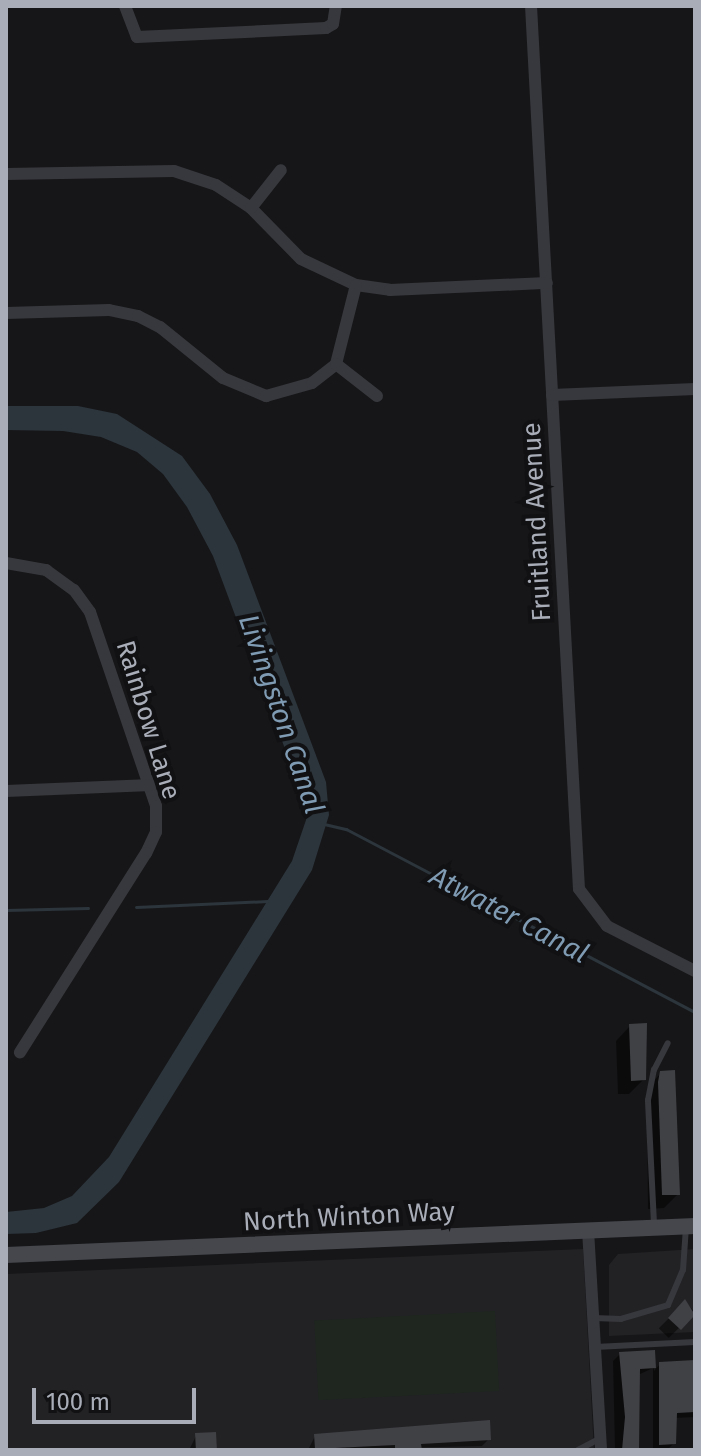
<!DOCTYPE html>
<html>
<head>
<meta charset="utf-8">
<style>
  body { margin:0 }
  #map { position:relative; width:701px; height:1456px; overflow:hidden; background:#161618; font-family:"Fira Sans",sans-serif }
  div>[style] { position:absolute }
  .built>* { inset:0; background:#222225 }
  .green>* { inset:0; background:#1e261f; transform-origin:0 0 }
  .water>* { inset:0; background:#2c353c }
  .shadow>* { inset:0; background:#0007; transform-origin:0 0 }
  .stream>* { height:3px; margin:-1.5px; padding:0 1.5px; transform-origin:1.5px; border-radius:1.5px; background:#2c353c }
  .building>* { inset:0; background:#404145; transform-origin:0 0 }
  .lane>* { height:6px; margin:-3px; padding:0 3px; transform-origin:3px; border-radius:3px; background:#37383d }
  .street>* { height:12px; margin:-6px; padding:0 6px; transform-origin:6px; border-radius:6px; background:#37383d }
  .secondary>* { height:16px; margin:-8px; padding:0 8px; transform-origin:8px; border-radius:8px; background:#45474d }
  span { translate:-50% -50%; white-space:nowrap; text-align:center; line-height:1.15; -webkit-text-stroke:8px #111113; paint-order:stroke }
  .street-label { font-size:26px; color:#a8adb8 }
  .water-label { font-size:28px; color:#7f9bb3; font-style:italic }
  .frame { position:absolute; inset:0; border:8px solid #a8adb8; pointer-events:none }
  .scale { position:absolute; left:32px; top:1388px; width:164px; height:36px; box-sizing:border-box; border:4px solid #a8adb8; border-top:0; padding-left:10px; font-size:24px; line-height:28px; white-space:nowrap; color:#a8adb8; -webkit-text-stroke:6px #111113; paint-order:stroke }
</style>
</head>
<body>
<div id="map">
  <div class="built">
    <div style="clip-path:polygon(583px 1249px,594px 1450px,6px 1450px,6px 1274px)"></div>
    <div style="clip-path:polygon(695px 1249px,695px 1332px,609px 1336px,609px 1265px,618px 1254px)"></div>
  </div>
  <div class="green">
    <div style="left:495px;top:1311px;width:80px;height:181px;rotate:87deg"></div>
  </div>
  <div class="water">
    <div style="clip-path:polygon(6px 406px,78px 406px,117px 414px,182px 456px,210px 494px,237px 545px,326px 782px,329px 815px,312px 870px,119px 1182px,77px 1223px,36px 1233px,6px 1234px,6px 1212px,44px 1208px,72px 1196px,109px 1157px,292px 861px,306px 820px,300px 789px,213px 556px,187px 507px,163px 474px,137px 452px,101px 437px,63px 431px,6px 430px)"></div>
  </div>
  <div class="shadow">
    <div style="clip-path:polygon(630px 1026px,644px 1079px,629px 1094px,618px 1094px,616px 1041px)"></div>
    <div style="clip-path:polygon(661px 1073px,678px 1194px,664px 1208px,648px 1209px,647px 1088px)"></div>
    <div style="left:685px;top:1302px;width:14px;height:37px;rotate:45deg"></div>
    <div style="clip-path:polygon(653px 1352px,654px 1371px,660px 1364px,695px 1363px,695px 1417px,675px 1418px,674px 1443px,667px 1450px,653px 1450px,653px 1368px,638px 1375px,637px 1448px,615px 1450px,613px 1361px,620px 1354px)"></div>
    <div style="clip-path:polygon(196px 1436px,214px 1450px,189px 1450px)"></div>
    <div style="clip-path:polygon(315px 1436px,489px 1439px,482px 1446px,308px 1450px)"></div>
  </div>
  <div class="stream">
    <div style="left:324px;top:824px;width:23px;rotate:13deg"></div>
    <div style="left:346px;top:829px;width:394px;rotate:27.7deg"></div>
    <div style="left:136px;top:907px;width:132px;rotate:-2.6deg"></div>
    <div style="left:6px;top:910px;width:82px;rotate:-1.4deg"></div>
  </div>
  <div class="building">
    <div style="clip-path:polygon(647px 1023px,646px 1080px,631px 1081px,629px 1024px)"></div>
    <div style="clip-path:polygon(675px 1070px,680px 1195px,662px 1195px,658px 1082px,660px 1071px)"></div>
    <div style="clip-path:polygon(685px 1299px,695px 1315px,681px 1330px,668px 1318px)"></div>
    <div style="clip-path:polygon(655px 1350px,656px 1368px,640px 1369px,639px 1449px,622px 1450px,625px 1417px,619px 1352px)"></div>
    <div style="clip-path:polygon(695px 1360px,695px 1412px,677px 1413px,676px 1444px,659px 1445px,659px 1362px)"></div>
    <div style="clip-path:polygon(490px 1420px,491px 1440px,421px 1444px,422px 1450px,395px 1450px,395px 1445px,315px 1449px,314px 1434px)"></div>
    <div style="left:216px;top:1432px;width:18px;height:21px;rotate:87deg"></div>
  </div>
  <div class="lane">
    <div style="left:654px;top:1224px;width:124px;rotate:-92.8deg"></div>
    <div style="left:648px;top:1100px;width:31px;rotate:-79deg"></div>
    <div style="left:654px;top:1070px;width:30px;rotate:-63deg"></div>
    <div style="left:594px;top:1318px;width:27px;rotate:2deg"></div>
    <div style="left:621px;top:1319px;width:49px;rotate:-16.6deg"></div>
    <div style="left:668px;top:1305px;width:38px;rotate:-67deg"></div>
    <div style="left:683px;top:1270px;width:43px;rotate:-86deg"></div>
    <div style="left:595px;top:1347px;width:100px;rotate:-2.9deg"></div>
    <div style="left:578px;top:1450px;width:26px;rotate:-28deg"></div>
  </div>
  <div class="street">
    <div style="left:125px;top:6px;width:33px;rotate:69deg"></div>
    <div style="left:137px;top:37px;width:189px;rotate:-2.7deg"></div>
    <div style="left:326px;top:28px;width:8px;rotate:-30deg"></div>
    <div style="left:333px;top:24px;width:18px;rotate:-81deg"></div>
    <div style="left:531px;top:6px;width:884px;rotate:86.89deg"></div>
    <div style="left:579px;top:889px;width:46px;rotate:52.9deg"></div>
    <div style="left:607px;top:926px;width:99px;rotate:27.1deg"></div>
    <div style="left:6px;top:174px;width:168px;rotate:-1deg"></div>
    <div style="left:174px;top:171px;width:44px;rotate:18.4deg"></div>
    <div style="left:216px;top:185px;width:42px;rotate:33.3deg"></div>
    <div style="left:251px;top:208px;width:71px;rotate:45.6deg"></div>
    <div style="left:301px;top:259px;width:61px;rotate:25.3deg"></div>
    <div style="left:356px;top:285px;width:34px;rotate:8deg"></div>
    <div style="left:390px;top:290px;width:157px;rotate:-2.6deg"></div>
    <div style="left:251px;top:208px;width:48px;rotate:-51.7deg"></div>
    <div style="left:6px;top:313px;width:103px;rotate:-1.7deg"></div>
    <div style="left:109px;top:310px;width:30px;rotate:12deg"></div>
    <div style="left:138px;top:316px;width:25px;rotate:27deg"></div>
    <div style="left:160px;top:327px;width:81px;rotate:39deg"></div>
    <div style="left:223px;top:378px;width:47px;rotate:22.7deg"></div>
    <div style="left:266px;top:396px;width:48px;rotate:-15.8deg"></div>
    <div style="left:312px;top:383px;width:31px;rotate:-38deg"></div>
    <div style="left:336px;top:364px;width:81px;rotate:-75.8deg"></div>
    <div style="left:336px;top:364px;width:52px;rotate:38deg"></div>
    <div style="left:552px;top:395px;width:143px;rotate:-2.4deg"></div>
    <div style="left:6px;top:563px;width:41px;rotate:9.9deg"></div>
    <div style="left:46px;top:570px;width:34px;rotate:36deg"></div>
    <div style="left:74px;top:590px;width:27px;rotate:54deg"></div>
    <div style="left:90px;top:612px;width:205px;rotate:71.2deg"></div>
    <div style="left:156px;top:806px;width:26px;rotate:90deg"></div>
    <div style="left:156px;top:832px;width:23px;rotate:115deg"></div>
    <div style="left:146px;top:853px;width:236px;rotate:122.3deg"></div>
    <div style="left:6px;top:791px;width:145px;rotate:-2.4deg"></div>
    <div style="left:588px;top:1230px;width:220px;rotate:86.6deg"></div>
  </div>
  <div class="secondary">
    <div style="left:6px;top:1255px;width:690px;rotate:-2.41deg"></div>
  </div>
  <div class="street-label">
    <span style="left:537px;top:522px;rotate:-93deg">Fruitland Avenue</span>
    <span style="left:148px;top:720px;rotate:73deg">Rainbow Lane</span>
    <span style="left:349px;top:1217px;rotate:-3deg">North Winton Way</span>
  </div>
  <div class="water-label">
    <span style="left:281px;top:714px;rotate:71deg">Livingston Canal</span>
    <span style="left:509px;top:915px;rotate:28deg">Atwater Canal</span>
  </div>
  <div class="frame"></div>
  <div class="scale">100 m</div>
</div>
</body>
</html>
